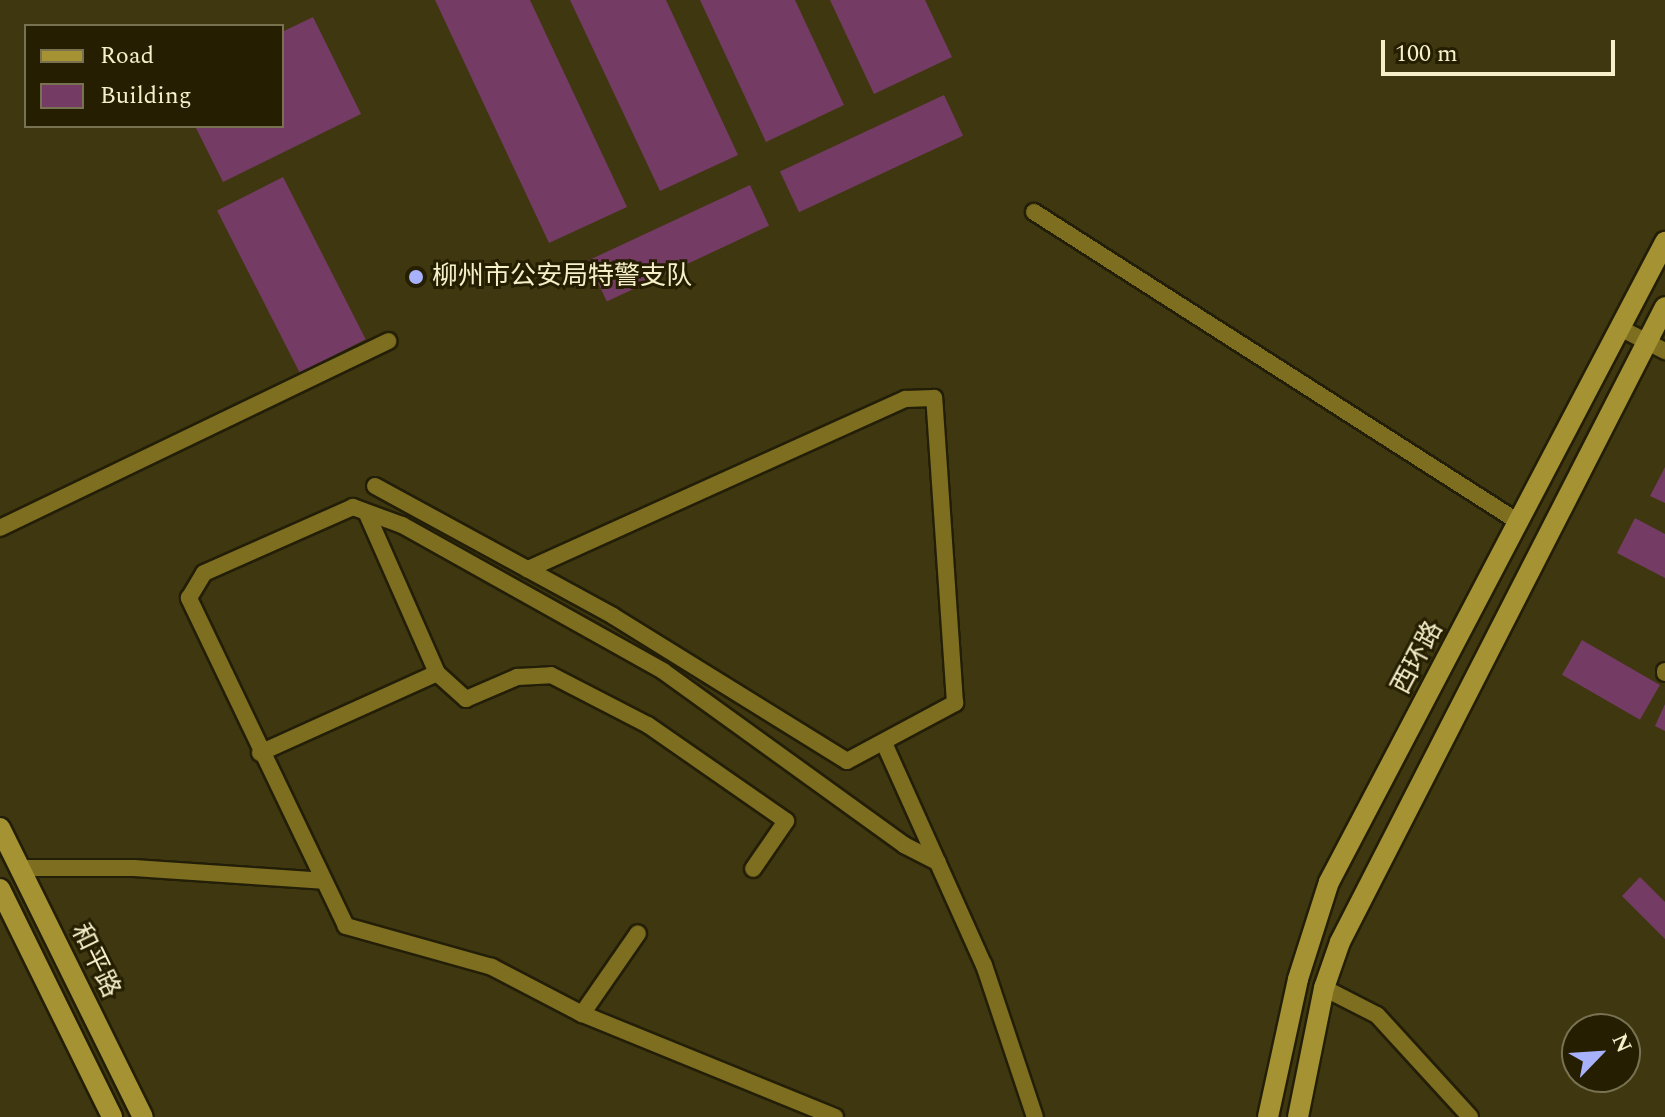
<!DOCTYPE html>
<html>
<head>
<meta charset="utf-8">
<style>
  body { margin:0 }
  #map { position:relative; width:1665px; height:1117px; overflow:hidden; background:#3f370f; font-family:Spectral,"Noto Sans SC",serif }
  div>[style] { position:absolute }
  .building>* { inset:0; background:#743b65; transform-origin:0 0 }
  .roads { filter:drop-shadow(2px 0 #231e07) drop-shadow(-2px 0 #231e07) drop-shadow(0 2px #231e07) drop-shadow(0 -2px #231e07) }
  .minor>* { height:16px; margin:-8px; padding:0 8px; transform-origin:8px; border-radius:8px; background:#7d6e20 }
  .major>* { height:20px; margin:-10px; padding:0 10px; transform-origin:10px; border-radius:10px; background:#a59233 }
  .dots>* { width:22px; height:22px; translate:-50% -50%; box-sizing:border-box; border:4px solid #251e00; border-radius:50% }
  span { translate:-50% -50%; white-space:nowrap; text-align:center; line-height:1.15; -webkit-text-stroke:6px #251e00; paint-order:stroke }
  .poi-label { font-size:26px; color:#f6efca }
  .left { translate:0 -50%; text-align:left }
  .street-label { font-size:26px; color:#f6efca }
  .legend { position:absolute; left:24px; top:24px; width:260px; height:104px; box-sizing:border-box; background:#251e00; border:2px solid #797251; margin:0; padding:10px 14px; list-style:none; font-size:24px; color:#f6efca }
  .legend li { display:flex; align-items:center; gap:16px; height:40px }
  .legend b { width:40px; border:2px solid #797251 }
  .north { position:absolute; left:1561px; top:1013px; width:80px; height:80px; box-sizing:border-box; background:#251e00; border:2px solid #797251; border-radius:50%; rotate:65deg; font-size:22px; font-weight:700; line-height:32px; text-align:center; color:#f6efca }
  .north::after { content:''; display:block; margin:auto; width:28px; height:36px; background:#a7b1fc; clip-path:polygon(50% 0,100% 100%,50% 72%,0 100%) }
  .scale { position:absolute; left:1381px; top:40px; width:234px; height:36px; box-sizing:border-box; border:4px solid #f6efca; border-top:0; padding-left:10px; font-size:24px; line-height:28px; white-space:nowrap; color:#f6efca; -webkit-text-stroke:6px #251e00; paint-order:stroke }
</style>
</head>
<body>
<div id="map">
  <div class="building">
    <div style="clip-path:polygon(435px 0,530px 0,627px 207px,549px 243px)"></div>
    <div style="clip-path:polygon(570px 0,666px 0,738px 155px,660px 191px)"></div>
    <div style="clip-path:polygon(700px 0,795px 0,844px 105px,766px 142px)"></div>
    <div style="clip-path:polygon(830px 0,925px 0,952px 57px,874px 94px)"></div>
    <div style="clip-path:polygon(313px 17px,361px 114px,223px 182px,195px 126px,282px 126px,282px 32px)"></div>
    <div style="left:944px;top:95px;width:45px;height:181px;rotate:65deg"></div>
    <div style="left:283px;top:177px;width:182px;height:74px;rotate:63deg"></div>
    <div style="left:750px;top:185px;width:45px;height:179px;rotate:65deg"></div>
    <div style="clip-path:polygon(1665px 467px,1665px 503px,1650px 496px)"></div>
    <div style="clip-path:polygon(1635px 518px,1665px 534px,1665px 578px,1617px 553px)"></div>
    <div style="left:1582px;top:640px;width:90px;height:40px;rotate:30deg"></div>
    <div style="clip-path:polygon(1665px 704px,1665px 731px,1655px 726px)"></div>
    <div style="clip-path:polygon(1640px 877px,1665px 902px,1665px 939px,1622px 896px)"></div>
  </div>
  <div class="roads">
    <div class="minor">
      <div style="left:1034px;top:212px;width:573px;rotate:32.61deg"></div>
      <div style="left:1620px;top:328px;width:51px;rotate:27.1deg"></div>
      <div style="left:375px;top:486px;width:271px;rotate:28.6deg"></div>
      <div style="left:613px;top:616px;width:275px;rotate:31.8deg"></div>
      <div style="left:847px;top:761px;width:123px;rotate:-28.2deg"></div>
      <div style="left:955px;top:703px;width:306px;rotate:-93.9deg"></div>
      <div style="left:934px;top:398px;width:29px;rotate:178deg"></div>
      <div style="left:905px;top:399px;width:414px;rotate:155.7deg"></div>
      <div style="left:367px;top:514px;width:174px;rotate:66.2deg"></div>
      <div style="left:437px;top:673px;width:39px;rotate:42deg"></div>
      <div style="left:466px;top:699px;width:56px;rotate:-23.3deg"></div>
      <div style="left:517px;top:677px;width:34px;rotate:-3deg"></div>
      <div style="left:551px;top:675px;width:109px;rotate:27.3deg"></div>
      <div style="left:648px;top:725px;width:168px;rotate:34.8deg"></div>
      <div style="left:786px;top:821px;width:58px;rotate:124.5deg"></div>
      <div style="left:0;top:528px;width:431px;rotate:-25.7deg"></div>
      <div style="left:1665px;top:671px;width:2px;rotate:90deg"></div>
      <div style="left:884px;top:743px;width:243px;rotate:65.8deg"></div>
      <div style="left:984px;top:965px;width:160px;rotate:71.5deg"></div>
      <div style="left:260px;top:753px;width:194px;rotate:-24.3deg"></div>
      <div style="left:19px;top:868px;width:115px"></div>
      <div style="left:134px;top:868px;width:189px;rotate:3.9deg"></div>
      <div style="left:1324px;top:988px;width:59px;rotate:27deg"></div>
      <div style="left:1377px;top:1015px;width:138px;rotate:47.6deg"></div>
      <div style="left:582px;top:1014px;width:98px;rotate:-55.3deg"></div>
      <div style="left:835px;top:1117px;width:273px;rotate:-157.8deg"></div>
      <div style="left:582px;top:1014px;width:102px;rotate:-152.4deg"></div>
      <div style="left:492px;top:967px;width:152px;rotate:-164.3deg"></div>
      <div style="left:346px;top:926px;width:364px;rotate:-115.6deg"></div>
      <div style="left:189px;top:598px;width:29px;rotate:-59deg"></div>
      <div style="left:204px;top:573px;width:163px;rotate:-23.9deg"></div>
      <div style="left:353px;top:507px;width:52px;rotate:20.2deg"></div>
      <div style="left:402px;top:525px;width:299px;rotate:29.2deg"></div>
      <div style="left:663px;top:671px;width:297px;rotate:35.8deg"></div>
      <div style="left:904px;top:845px;width:38px;rotate:27deg"></div>
    </div>
    <div class="major">
      <div style="left:0;top:828px;width:322px;rotate:63.7deg"></div>
      <div style="left:0;top:889px;width:254px;rotate:63.8deg"></div>
      <div style="left:1268px;top:1117px;width:141px;rotate:-77.7deg"></div>
      <div style="left:1298px;top:979px;width:102px;rotate:-72.3deg"></div>
      <div style="left:1329px;top:882px;width:723px;rotate:-62.3deg"></div>
      <div style="left:1298px;top:1117px;width:132px;rotate:-78.6deg"></div>
      <div style="left:1324px;top:988px;width:49px;rotate:-70.8deg"></div>
      <div style="left:1340px;top:942px;width:713px;rotate:-62.9deg"></div>
    </div>
  </div>
  <div class="dots">
    <div style="left:416px;top:277px;background:#a7b1fc"></div>
  </div>
  <div class="poi-label">
    <span class="left" style="left:432px;top:277px">柳州市公安局特警支队</span>
  </div>
  <div class="street-label">
    <span style="left:1418px;top:658px;rotate:-62deg">西环路</span>
    <span style="left:95px;top:961px;rotate:64deg">和平路</span>
  </div>
  <ul class="legend">
  <li><b style="height:10px;background:#a59233"></b>Road</li>
  <li><b style="height:22px;background:#743b65"></b>Building</li>
  </ul>
  <div class="north">N</div>
  <div class="scale">100 m</div>
</div>
</body>
</html>
